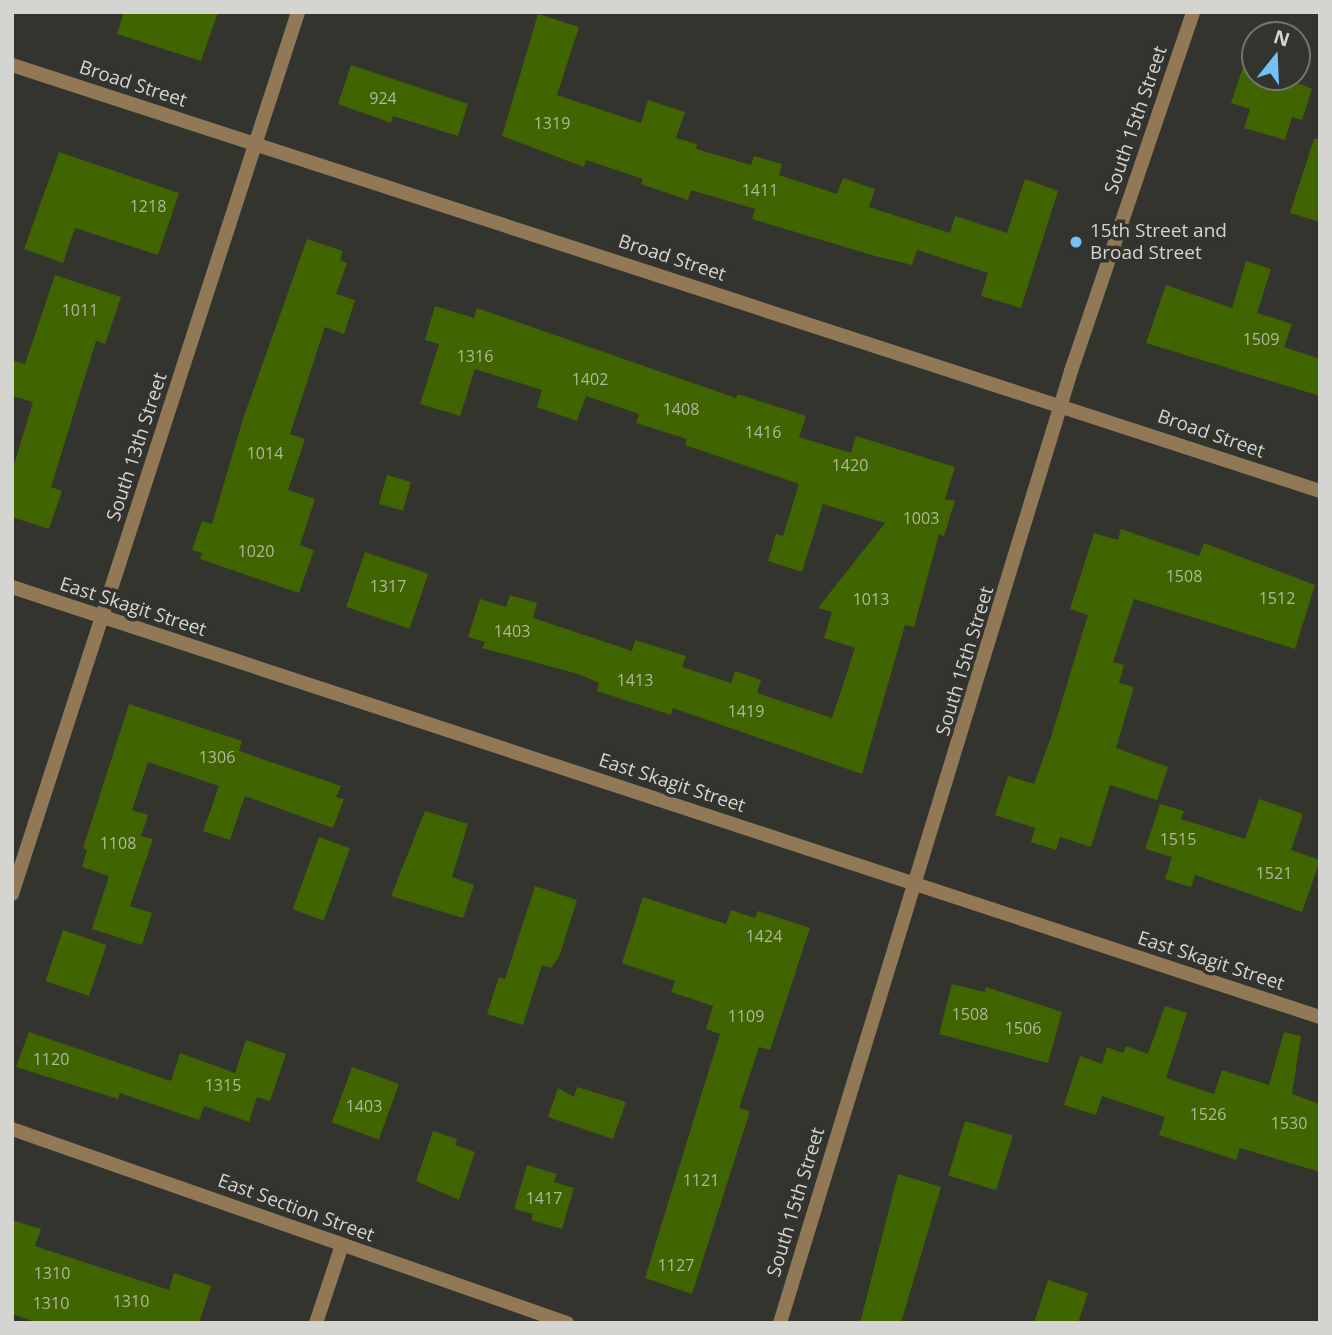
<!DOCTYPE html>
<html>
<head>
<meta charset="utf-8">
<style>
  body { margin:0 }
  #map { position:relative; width:1332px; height:1335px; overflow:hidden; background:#34342f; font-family:"Open Sans",sans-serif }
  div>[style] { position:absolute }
  .building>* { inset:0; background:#3f6400; transform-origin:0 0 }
  .minor>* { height:14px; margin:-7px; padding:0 7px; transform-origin:7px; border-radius:7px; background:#917958 }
  .tertiary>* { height:14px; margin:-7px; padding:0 7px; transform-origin:7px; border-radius:7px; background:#917958 }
  .dots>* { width:19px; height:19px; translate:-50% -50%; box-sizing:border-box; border:4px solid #34342f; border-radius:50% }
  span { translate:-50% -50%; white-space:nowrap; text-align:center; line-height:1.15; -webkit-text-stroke:7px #34342f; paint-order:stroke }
  .number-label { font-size:16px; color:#afb89d }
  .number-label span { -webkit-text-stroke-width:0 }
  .street-label { font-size:19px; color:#d4d4d1 }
  .poi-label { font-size:19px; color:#d4d4d1 }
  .left { translate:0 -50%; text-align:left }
  .frame { position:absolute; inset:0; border:14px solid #d4d4d1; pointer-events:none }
  .north { position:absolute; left:1241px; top:21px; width:70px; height:70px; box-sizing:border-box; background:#34342f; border:2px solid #747470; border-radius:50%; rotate:18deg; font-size:19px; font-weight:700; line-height:28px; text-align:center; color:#d4d4d1 }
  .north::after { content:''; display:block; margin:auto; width:24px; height:32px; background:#75c0f6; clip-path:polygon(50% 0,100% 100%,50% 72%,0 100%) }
</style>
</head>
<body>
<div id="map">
  <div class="building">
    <div style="clip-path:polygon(124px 12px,218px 12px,201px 61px,117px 34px)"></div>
    <div style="clip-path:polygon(538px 14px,579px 27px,557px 95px,641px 123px,648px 100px,685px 112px,676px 138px,697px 144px,696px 149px,751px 165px,754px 156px,782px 164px,779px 175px,837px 194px,843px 178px,875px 189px,869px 207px,950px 233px,955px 216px,1007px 233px,1025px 179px,1058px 191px,1021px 308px,981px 296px,988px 273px,917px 250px,912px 265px,875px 256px,752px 219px,755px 209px,691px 190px,688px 200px,641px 184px,643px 179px,586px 160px,584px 167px,502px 136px)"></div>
    <div style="clip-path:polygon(1244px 64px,1255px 68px,1255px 77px,1284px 77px,1312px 89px,1302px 120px,1292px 117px,1285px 140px,1244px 128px,1250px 109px,1231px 103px)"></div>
    <div style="clip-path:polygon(351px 65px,468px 104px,458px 136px,393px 116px,391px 123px,338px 104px)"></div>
    <div style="clip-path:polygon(1314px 139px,1320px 139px,1320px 222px,1290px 213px)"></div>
    <div style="clip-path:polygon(59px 152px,179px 193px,158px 255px,75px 228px,63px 263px,24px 249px)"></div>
    <div style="clip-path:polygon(307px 239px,343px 251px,340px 260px,347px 263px,336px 294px,355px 300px,344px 334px,325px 327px,290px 434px,305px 439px,288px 490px,315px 499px,300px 545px,314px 550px,299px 593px,200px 559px,202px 553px,192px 550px,202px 521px,212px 524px,243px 419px)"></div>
    <div style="clip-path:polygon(1246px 261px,1271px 269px,1257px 313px,1292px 324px,1284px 347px,1320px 359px,1320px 396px,1146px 343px,1166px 285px,1232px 308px)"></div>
    <div style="clip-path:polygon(55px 275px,121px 297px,105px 344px,96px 341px,51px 487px,62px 491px,49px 529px,12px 517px,12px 471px,33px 402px,12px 396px,12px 360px,25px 364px)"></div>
    <div style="clip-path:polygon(435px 306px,474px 318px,477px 308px,736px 398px,738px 394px,806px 416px,799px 437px,851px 453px,856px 436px,955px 467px,945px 499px,955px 501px,944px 536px,939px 534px,914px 627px,905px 625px,862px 774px,673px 708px,671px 715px,597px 691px,599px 683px,578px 674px,482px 648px,485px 642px,468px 637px,480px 599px,506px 607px,510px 595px,537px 603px,533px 618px,632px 651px,635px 640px,686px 656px,682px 667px,731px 683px,735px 671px,761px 680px,757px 693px,832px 718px,855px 648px,824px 638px,832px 612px,818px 608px,885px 523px,823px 504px,802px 572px,768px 561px,776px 534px,783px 536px,799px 484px,685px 445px,687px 439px,636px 423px,639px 414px,586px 396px,577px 421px,537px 407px,542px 390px,475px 369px,460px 416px,420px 404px,439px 344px,425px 340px)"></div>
    <div style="left:387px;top:475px;width:25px;height:30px;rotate:16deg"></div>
    <div style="clip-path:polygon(1121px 529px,1199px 556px,1204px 543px,1315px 585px,1295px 649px,1134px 599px,1113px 662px,1124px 665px,1119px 683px,1134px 687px,1116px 748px,1168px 767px,1157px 800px,1110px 785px,1091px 847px,1060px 837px,1056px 850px,1031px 842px,1035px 828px,995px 815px,1008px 776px,1034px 784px,1051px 737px,1088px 615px,1070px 609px,1094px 533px,1118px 540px)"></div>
    <div style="left:365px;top:552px;width:67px;height:58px;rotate:19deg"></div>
    <div style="clip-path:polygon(129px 704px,242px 741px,239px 751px,341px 786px,336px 797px,344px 799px,333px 828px,245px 796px,230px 840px,203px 831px,219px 786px,148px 762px,132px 810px,148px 815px,141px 836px,153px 839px,130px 906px,152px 913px,142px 945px,92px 929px,109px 876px,82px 867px,87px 850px,83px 848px)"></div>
    <div style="clip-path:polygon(1259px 799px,1303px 814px,1291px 850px,1320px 860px,1302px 912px,1195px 875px,1191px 887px,1165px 879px,1172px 857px,1145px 849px,1160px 804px,1184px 811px,1181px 819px,1245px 839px)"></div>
    <div style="clip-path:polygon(425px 811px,468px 824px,452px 877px,474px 885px,463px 918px,391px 896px)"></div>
    <div style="left:319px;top:837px;width:33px;height:77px;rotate:20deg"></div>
    <div style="clip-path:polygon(535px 886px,577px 900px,559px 957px,551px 968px,542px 965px,523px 1025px,487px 1014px,499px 977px,505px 979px)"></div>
    <div style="clip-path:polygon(643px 897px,726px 924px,731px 910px,755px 918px,758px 911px,810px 928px,770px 1050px,759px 1047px,739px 1108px,750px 1111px,692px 1294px,645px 1278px,720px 1034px,706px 1029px,713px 1006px,671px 992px,675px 981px,622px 963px)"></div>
    <div style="left:63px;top:930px;width:46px;height:54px;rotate:19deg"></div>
    <div style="clip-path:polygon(952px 984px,985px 992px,986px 987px,1062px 1012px,1048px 1063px,939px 1034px)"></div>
    <div style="clip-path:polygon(1165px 1006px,1187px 1013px,1166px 1078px,1214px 1094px,1222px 1070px,1269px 1085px,1284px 1032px,1301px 1036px,1292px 1094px,1320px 1104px,1320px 1172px,1240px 1148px,1236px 1160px,1159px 1135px,1165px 1117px,1102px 1096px,1096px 1115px,1064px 1105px,1080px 1056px,1102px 1064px,1107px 1047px,1123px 1053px,1126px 1046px,1148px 1054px)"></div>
    <div style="clip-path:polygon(29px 1032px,171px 1081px,180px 1053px,235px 1073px,246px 1040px,286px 1054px,270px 1101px,257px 1097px,249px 1122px,204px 1106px,199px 1120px,120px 1093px,118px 1099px,16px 1067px)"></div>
    <div style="left:352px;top:1067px;width:50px;height:59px;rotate:20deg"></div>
    <div style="clip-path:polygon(577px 1087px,626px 1102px,613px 1139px,548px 1117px,558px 1088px,574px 1097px)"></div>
    <div style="left:965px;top:1121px;width:50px;height:57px;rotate:17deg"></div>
    <div style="clip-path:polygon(433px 1131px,457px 1139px,455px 1145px,475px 1152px,459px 1200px,416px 1181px)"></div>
    <div style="clip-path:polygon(527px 1165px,557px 1174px,554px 1182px,574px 1188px,562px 1229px,531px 1220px,533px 1214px,514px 1209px)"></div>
    <div style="clip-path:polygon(898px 1174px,941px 1187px,901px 1323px,860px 1323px)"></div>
    <div style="clip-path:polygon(12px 1220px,41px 1229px,35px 1246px,169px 1290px,174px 1273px,211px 1286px,199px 1323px,38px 1323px,12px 1314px)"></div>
    <div style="clip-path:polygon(1048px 1280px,1088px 1293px,1078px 1323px,1034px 1323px)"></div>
  </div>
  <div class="minor">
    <div style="left:12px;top:587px;width:1377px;rotate:18.2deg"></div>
    <div style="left:12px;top:894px;width:927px;rotate:-72.03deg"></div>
    <div style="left:12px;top:1129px;width:588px;rotate:19.27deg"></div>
    <div style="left:316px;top:1323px;width:82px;rotate:-71.6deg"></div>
  </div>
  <div class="tertiary">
    <div style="left:12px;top:65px;width:1376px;rotate:18.04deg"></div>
    <div style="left:780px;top:1323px;width:995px;rotate:-73deg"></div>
    <div style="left:1071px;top:371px;width:379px;rotate:-71.2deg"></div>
  </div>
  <div class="dots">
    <div style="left:1076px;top:242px;background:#75c0f6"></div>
  </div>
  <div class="number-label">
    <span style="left:383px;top:98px">924</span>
    <span style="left:552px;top:123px">1319</span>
    <span style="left:760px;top:190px">1411</span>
    <span style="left:148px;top:206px">1218</span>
    <span style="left:80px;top:310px">1011</span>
    <span style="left:1261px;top:339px">1509</span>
    <span style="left:475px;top:356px">1316</span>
    <span style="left:590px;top:379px">1402</span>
    <span style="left:681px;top:409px">1408</span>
    <span style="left:763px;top:432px">1416</span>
    <span style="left:265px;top:453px">1014</span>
    <span style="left:850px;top:465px">1420</span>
    <span style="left:921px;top:518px">1003</span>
    <span style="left:256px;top:551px">1020</span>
    <span style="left:1184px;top:576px">1508</span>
    <span style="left:388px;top:586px">1317</span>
    <span style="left:1277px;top:598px">1512</span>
    <span style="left:871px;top:599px">1013</span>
    <span style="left:512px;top:631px">1403</span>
    <span style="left:635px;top:680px">1413</span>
    <span style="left:746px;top:711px">1419</span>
    <span style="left:217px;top:757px">1306</span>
    <span style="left:1178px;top:839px">1515</span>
    <span style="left:118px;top:843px">1108</span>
    <span style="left:1274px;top:873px">1521</span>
    <span style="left:764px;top:936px">1424</span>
    <span style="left:970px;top:1014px">1508</span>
    <span style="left:746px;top:1016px">1109</span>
    <span style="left:1023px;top:1028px">1506</span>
    <span style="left:51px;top:1059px">1120</span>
    <span style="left:223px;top:1085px">1315</span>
    <span style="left:364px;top:1106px">1403</span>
    <span style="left:1208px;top:1114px">1526</span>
    <span style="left:1289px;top:1123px">1530</span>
    <span style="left:701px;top:1180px">1121</span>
    <span style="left:544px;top:1198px">1417</span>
    <span style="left:676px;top:1265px">1127</span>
    <span style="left:52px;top:1273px">1310</span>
    <span style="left:131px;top:1301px">1310</span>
    <span style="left:51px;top:1303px">1310</span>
  </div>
  <div class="street-label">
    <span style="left:133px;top:84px;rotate:18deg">Broad Street</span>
    <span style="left:1136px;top:120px;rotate:-71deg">South 15th Street</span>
    <span style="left:672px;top:258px;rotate:18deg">Broad Street</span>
    <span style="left:1211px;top:434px;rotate:19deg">Broad Street</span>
    <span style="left:137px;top:447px;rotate:-72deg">South 13th Street</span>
    <span style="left:133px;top:607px;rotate:18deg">East Skagit Street</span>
    <span style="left:965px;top:661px;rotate:-73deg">South 15th Street</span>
    <span style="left:672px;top:783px;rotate:18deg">East Skagit Street</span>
    <span style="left:1211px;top:961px;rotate:18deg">East Skagit Street</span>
    <span style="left:796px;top:1202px;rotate:-73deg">South 15th Street</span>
    <span style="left:296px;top:1208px;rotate:20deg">East Section Street</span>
  </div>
  <div class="poi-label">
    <span class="left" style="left:1090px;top:242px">15th Street and<br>Broad Street</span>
  </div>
  <div class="frame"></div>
  <div class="north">N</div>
</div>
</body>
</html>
